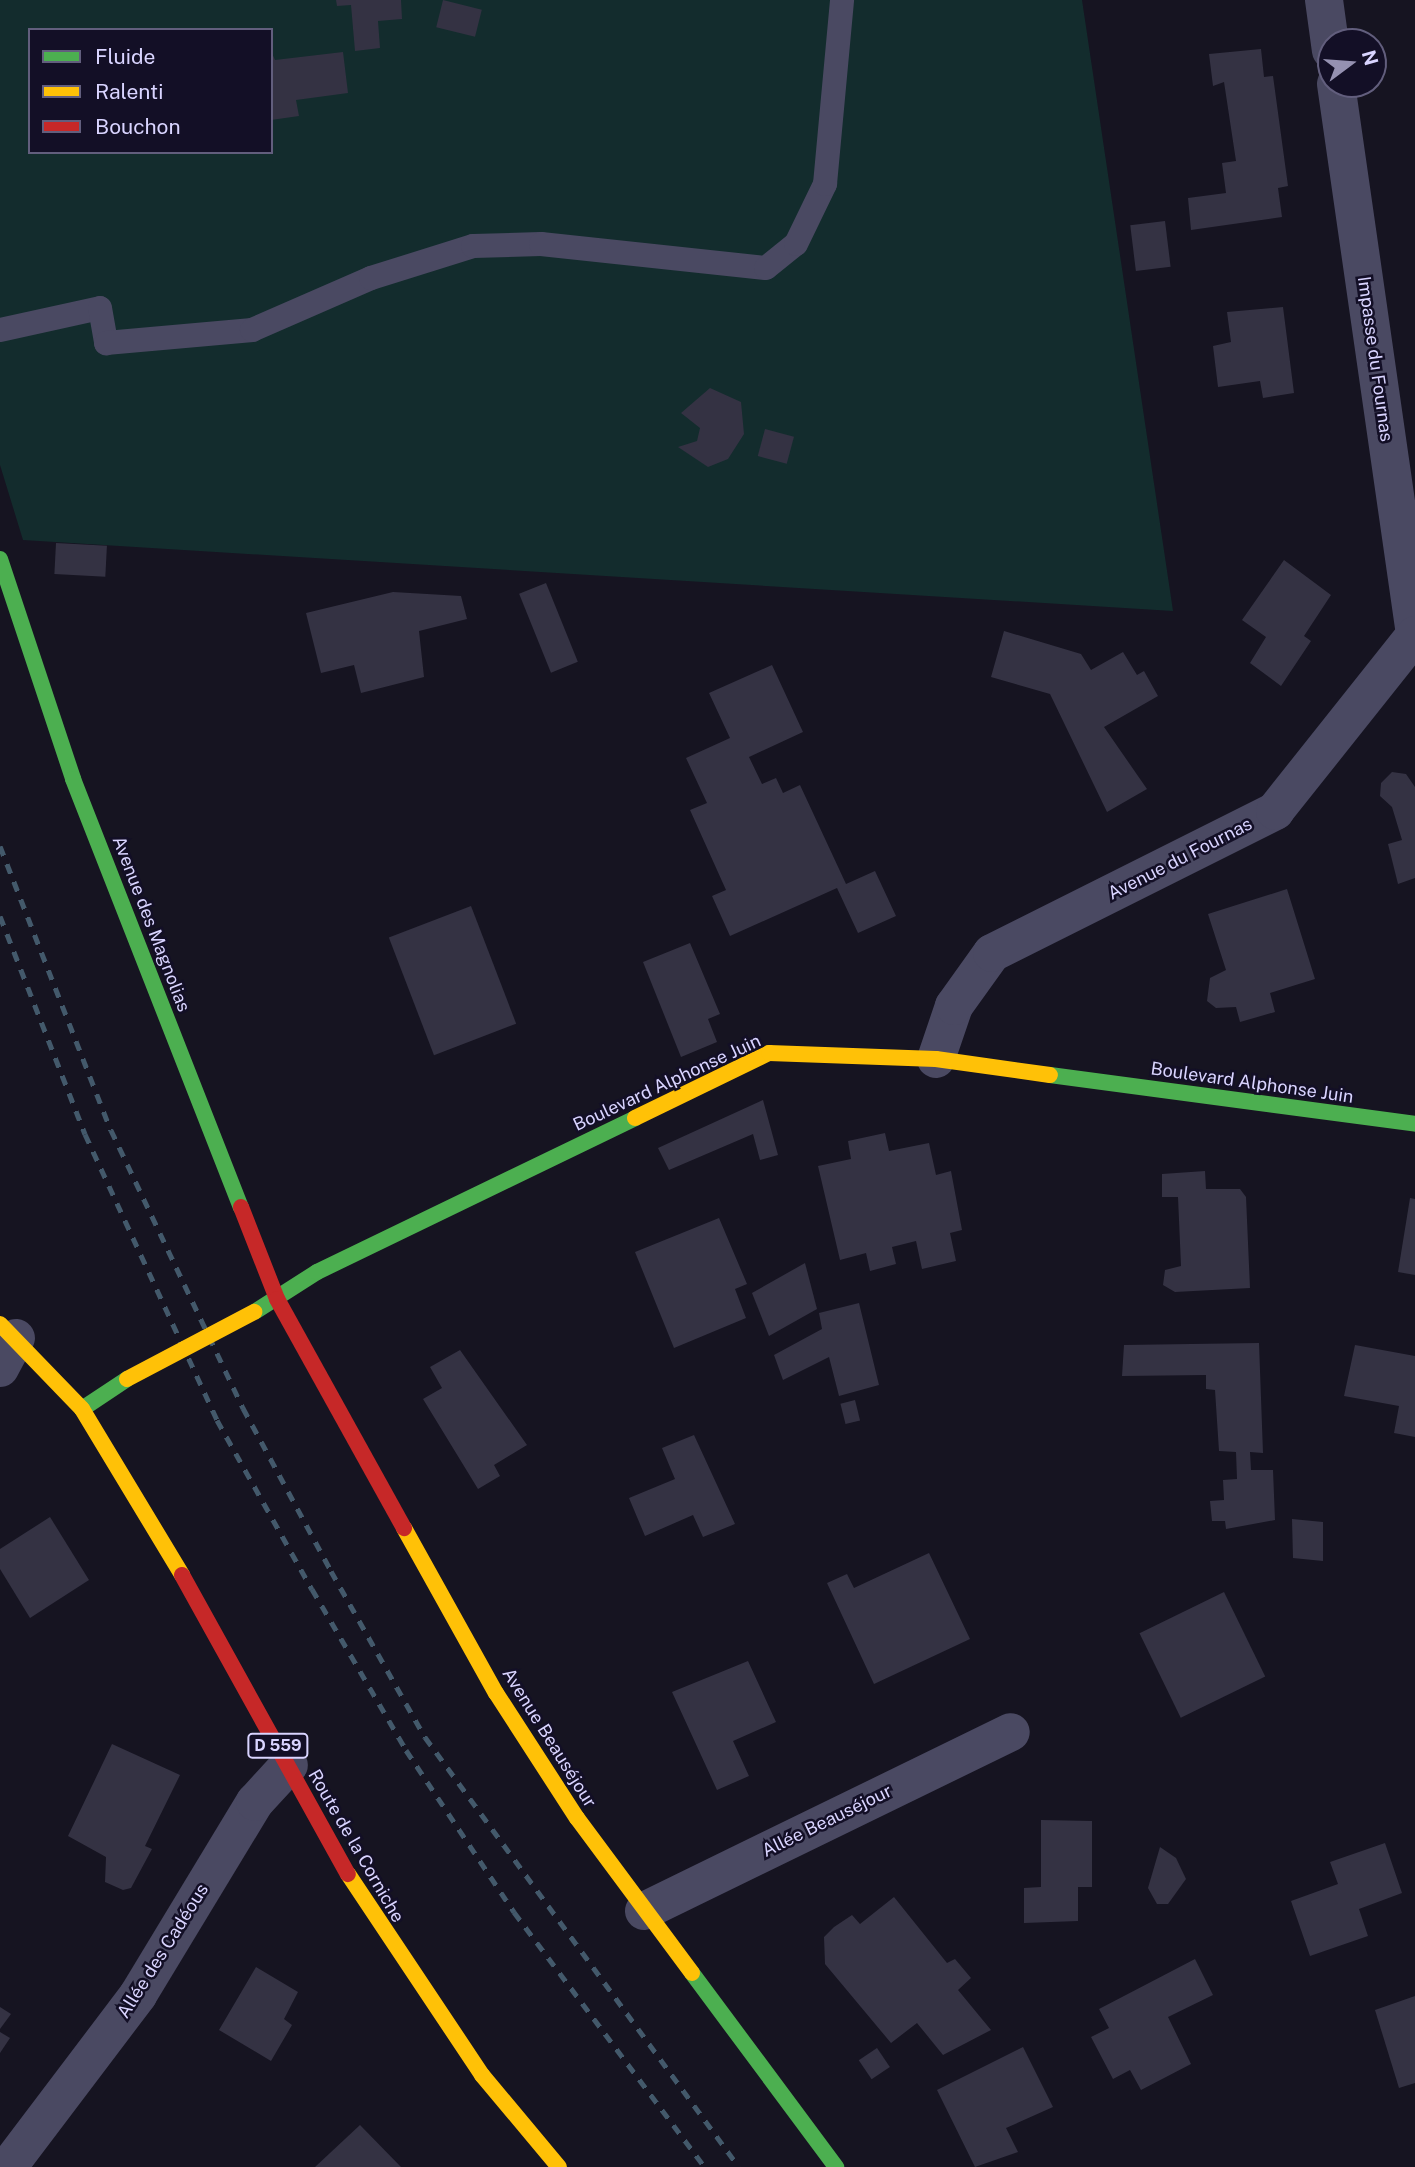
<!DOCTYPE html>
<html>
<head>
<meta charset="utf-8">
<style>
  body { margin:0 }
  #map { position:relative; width:1415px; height:2167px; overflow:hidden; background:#161421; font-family:"Public Sans",sans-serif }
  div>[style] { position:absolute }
  .green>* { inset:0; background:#132c2d }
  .building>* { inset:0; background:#343243; transform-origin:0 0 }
  .lane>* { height:24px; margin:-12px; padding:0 12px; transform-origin:12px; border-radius:12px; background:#4a4962 }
  .street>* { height:38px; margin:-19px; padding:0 19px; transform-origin:19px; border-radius:19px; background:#4a4962 }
  .fast>* { height:16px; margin:-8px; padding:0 8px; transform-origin:8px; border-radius:8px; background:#4caf50 }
  .slow>* { height:16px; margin:-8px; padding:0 8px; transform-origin:8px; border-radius:8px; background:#ffc107 }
  .jam>* { height:16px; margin:-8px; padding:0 8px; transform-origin:8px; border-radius:8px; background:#c62828 }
  .rail>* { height:5px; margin-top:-2.5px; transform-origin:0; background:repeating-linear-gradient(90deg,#43596b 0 10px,transparent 0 19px) }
  .slow-bridge>* { height:16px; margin:-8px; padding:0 8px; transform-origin:8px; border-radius:8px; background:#ffc107 }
  span { translate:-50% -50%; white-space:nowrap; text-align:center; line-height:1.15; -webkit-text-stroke:5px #130f26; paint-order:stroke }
  .shield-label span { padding:2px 5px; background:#130f26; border:2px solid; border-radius:5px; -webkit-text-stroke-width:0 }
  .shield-label { font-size:16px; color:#d9d4ff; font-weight:700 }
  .street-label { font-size:18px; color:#d9d4ff }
  .legend { position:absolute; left:28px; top:28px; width:245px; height:126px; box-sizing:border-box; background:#130f26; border:2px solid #625e7d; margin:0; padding:9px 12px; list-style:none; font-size:21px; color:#d9d4ff }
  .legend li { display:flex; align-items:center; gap:14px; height:35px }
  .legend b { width:35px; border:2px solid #625e7d }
  .north { position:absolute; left:1317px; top:28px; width:70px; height:70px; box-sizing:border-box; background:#130f26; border:2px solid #625e7d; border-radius:50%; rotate:74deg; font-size:19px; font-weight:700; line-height:28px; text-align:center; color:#d9d4ff }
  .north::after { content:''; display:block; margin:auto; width:24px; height:32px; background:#9591b1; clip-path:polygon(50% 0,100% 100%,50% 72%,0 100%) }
</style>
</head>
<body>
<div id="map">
  <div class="green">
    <div style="clip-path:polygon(evenodd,0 0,1082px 0,1173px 611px,23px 540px,0 465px,0 0,30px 30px,271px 30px,271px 152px,30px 152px,30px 30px)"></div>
  </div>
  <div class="building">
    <div style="clip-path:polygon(336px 0,401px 0,402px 19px,378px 21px,380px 48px,355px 51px,351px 5px,337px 6px)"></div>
    <div style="left:443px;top:0;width:40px;height:28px;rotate:14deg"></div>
    <div style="clip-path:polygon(1261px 49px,1264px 77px,1273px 76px,1288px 186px,1278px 188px,1282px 217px,1191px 230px,1188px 198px,1226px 193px,1222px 163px,1236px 161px,1224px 82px,1213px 86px,1209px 54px)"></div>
    <div style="clip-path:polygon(271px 51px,275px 60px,343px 52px,348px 93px,296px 100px,299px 116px,271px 120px)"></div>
    <div style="left:1165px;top:221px;width:46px;height:35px;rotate:83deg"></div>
    <div style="clip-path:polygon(1283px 307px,1294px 393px,1263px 398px,1260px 381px,1218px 387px,1213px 346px,1231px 342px,1227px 312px)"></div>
    <div style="clip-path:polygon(710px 388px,741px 402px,744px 434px,728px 459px,708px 467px,678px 447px,697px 441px,700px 428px,681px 413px)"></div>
    <div style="left:765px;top:429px;width:30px;height:28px;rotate:15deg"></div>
    <div style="left:56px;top:543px;width:51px;height:31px;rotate:3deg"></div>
    <div style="clip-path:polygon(1284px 560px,1331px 595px,1304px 636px,1311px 641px,1281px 686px,1250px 663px,1266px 637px,1242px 620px)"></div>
    <div style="left:546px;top:583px;width:85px;height:29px;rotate:68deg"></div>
    <div style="clip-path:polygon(393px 592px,461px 596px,467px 619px,419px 631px,424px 677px,361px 693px,354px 665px,321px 673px,306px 613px)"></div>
    <div style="clip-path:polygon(1004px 631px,1081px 654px,1091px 670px,1123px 652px,1137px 675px,1144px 671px,1158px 696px,1104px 727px,1147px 789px,1107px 812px,1050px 694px,991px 677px)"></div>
    <div style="clip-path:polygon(772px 665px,803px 732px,749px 757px,762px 784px,776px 778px,783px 793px,800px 785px,846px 884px,875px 871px,896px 916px,858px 933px,837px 888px,730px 936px,712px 896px,726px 890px,690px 810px,707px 803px,686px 758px,730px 738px,709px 693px)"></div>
    <div style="clip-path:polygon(1392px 772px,1406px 774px,1415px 787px,1415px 878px,1398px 884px,1388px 844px,1402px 840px,1392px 807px,1380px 796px,1381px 783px)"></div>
    <div style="clip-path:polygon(1287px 889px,1315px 979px,1270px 993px,1275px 1012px,1240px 1022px,1236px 1007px,1216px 1008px,1207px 1001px,1210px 978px,1226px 970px,1208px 914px)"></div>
    <div style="left:471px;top:906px;width:126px;height:88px;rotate:69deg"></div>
    <div style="clip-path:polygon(690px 943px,720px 1014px,708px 1019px,717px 1042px,681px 1057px,643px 962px)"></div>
    <div style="clip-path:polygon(763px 1100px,778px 1155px,760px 1160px,753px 1134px,669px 1170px,658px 1148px)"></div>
    <div style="clip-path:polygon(885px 1133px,889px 1151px,929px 1143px,936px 1175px,951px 1171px,962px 1230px,950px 1233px,956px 1261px,922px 1269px,916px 1241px,892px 1247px,896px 1264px,870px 1271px,866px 1253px,840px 1260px,818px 1166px,851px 1159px,848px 1141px)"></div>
    <div style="clip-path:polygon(1205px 1171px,1206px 1189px,1240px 1189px,1246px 1197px,1250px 1288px,1175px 1292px,1163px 1285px,1165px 1270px,1181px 1266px,1178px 1197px,1162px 1197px,1162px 1174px)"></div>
    <div style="clip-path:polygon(1410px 1198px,1415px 1199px,1415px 1275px,1398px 1272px)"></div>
    <div style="clip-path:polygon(719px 1218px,747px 1284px,735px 1289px,746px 1318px,674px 1348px,635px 1252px)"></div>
    <div style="clip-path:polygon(805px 1263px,817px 1309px,769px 1336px,752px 1293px)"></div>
    <div style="clip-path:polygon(859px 1303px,879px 1385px,839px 1396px,829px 1357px,783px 1380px,774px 1355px,822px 1329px,819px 1313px)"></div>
    <div style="clip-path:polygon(1259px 1343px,1263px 1453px,1250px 1452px,1251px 1470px,1273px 1470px,1275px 1520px,1226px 1529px,1225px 1521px,1212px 1521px,1210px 1501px,1224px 1500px,1223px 1480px,1237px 1479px,1236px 1452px,1219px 1451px,1215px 1390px,1206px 1389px,1206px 1375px,1122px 1376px,1124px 1345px)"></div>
    <div style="clip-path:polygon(1355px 1345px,1415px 1356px,1415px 1437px,1394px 1433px,1399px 1406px,1344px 1396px)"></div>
    <div style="clip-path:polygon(460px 1350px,527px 1445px,494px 1465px,500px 1476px,478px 1489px,423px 1399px,442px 1388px,430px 1367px)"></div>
    <div style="left:855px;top:1400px;width:21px;height:15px;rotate:76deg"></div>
    <div style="clip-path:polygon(694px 1435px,735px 1524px,703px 1537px,693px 1515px,645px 1536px,629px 1498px,675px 1479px,662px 1448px)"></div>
    <div style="clip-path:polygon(50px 1517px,89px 1580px,30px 1618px,0 1569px,0 1549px)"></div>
    <div style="clip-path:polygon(1292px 1519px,1323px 1522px,1323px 1561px,1293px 1558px)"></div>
    <div style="clip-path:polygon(929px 1553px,970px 1639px,874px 1684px,827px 1583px,847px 1574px,854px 1588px)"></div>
    <div style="left:1224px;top:1592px;width:94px;height:94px;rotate:64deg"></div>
    <div style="clip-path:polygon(748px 1661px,776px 1722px,733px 1741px,749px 1776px,717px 1790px,672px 1692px)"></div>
    <div style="clip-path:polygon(112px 1744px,180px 1775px,145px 1846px,152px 1849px,131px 1888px,123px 1890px,105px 1882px,106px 1857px,68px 1836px)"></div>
    <div style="clip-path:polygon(1041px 1820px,1092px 1821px,1092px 1887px,1078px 1887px,1078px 1921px,1024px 1923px,1024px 1888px,1041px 1887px)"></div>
    <div style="clip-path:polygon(1385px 1843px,1402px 1893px,1359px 1909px,1368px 1936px,1310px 1956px,1291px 1901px,1338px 1884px,1330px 1862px)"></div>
    <div style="clip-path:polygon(1160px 1847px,1176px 1858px,1186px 1879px,1168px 1904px,1157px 1904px,1148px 1888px)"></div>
    <div style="clip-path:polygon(894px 1897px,947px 1963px,955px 1959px,971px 1978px,958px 1990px,991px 2030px,943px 2055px,917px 2023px,891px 2043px,825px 1964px,824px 1937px,834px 1927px,852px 1915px,860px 1924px)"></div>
    <div style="clip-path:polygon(1195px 1959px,1213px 1995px,1168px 2017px,1191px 2064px,1141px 2090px,1130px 2070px,1113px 2079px,1091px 2037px,1109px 2028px,1099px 2009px)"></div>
    <div style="clip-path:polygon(256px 1967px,298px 1992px,284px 2019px,292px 2025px,271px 2061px,219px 2030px)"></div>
    <div style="clip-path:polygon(1415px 1996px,1415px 2083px,1399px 2088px,1375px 2010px)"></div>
    <div style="clip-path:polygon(0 2007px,11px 2014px,0 2029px)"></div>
    <div style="clip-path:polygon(0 2032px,10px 2038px,0 2053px)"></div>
    <div style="clip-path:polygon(1023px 2047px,1053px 2107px,1006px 2128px,1018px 2152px,975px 2167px,937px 2090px)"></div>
    <div style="left:877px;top:2048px;width:23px;height:22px;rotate:56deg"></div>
    <div style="clip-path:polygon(360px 2125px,401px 2167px,315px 2167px)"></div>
  </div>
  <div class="lane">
    <div style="left:0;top:330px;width:102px;rotate:-12.4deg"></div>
    <div style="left:100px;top:308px;width:36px;rotate:80deg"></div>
    <div style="left:106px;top:343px;width:147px;rotate:-5.1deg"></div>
    <div style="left:252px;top:330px;width:130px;rotate:-23.6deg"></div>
    <div style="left:371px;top:278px;width:107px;rotate:-17.4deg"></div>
    <div style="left:473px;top:246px;width:68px;rotate:-1.7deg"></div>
    <div style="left:541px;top:244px;width:226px;rotate:6.1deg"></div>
    <div style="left:766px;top:268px;width:38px;rotate:-39deg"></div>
    <div style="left:796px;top:244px;width:67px;rotate:-64.2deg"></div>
    <div style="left:825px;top:184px;width:185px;rotate:-84.7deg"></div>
  </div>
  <div class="street">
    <div style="left:1324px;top:0;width:51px;rotate:82.2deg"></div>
    <div style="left:1336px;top:84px;width:556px;rotate:81.83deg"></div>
    <div style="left:936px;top:1059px;width:56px;rotate:-71.2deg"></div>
    <div style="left:954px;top:1006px;width:65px;rotate:-54.4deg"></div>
    <div style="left:992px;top:953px;width:317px;rotate:-26.6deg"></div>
    <div style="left:1275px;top:811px;width:225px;rotate:-51.5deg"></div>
    <div style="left:0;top:1368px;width:34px;rotate:-62deg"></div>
    <div style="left:644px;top:1911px;width:408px;rotate:-26deg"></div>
    <div style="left:8px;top:2167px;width:216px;rotate:-52.9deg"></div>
    <div style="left:138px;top:1995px;width:226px;rotate:-58.8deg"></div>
    <div style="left:255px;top:1802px;width:50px;rotate:-47.4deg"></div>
  </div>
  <div class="fast">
    <div style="left:0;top:559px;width:232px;rotate:71.6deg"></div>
    <div style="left:73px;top:779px;width:460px;rotate:68.6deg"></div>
    <div style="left:1050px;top:1075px;width:368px;rotate:7.6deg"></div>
    <div style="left:256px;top:1311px;width:72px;rotate:-32.6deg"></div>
    <div style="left:317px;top:1272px;width:353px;rotate:-25.8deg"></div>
    <div style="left:82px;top:1409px;width:54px;rotate:-33.7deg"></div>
    <div style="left:692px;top:1973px;width:242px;rotate:53.4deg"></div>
  </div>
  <div class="slow">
    <div style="left:635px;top:1118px;width:149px;rotate:-25.9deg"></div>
    <div style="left:769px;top:1053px;width:167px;rotate:2.1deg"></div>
    <div style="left:936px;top:1059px;width:115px;rotate:8deg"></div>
    <div style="left:0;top:1324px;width:118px;rotate:46deg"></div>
    <div style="left:82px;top:1409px;width:194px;rotate:58.9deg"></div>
    <div style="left:404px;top:1528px;width:189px;rotate:60.9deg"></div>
    <div style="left:496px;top:1693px;width:149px;rotate:57.1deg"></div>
    <div style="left:577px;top:1818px;width:193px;rotate:53.4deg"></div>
    <div style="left:348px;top:1874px;width:242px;rotate:56.3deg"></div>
    <div style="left:482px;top:2075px;width:120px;rotate:50.1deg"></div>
  </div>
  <div class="jam">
    <div style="left:241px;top:1207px;width:99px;rotate:68.6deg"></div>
    <div style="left:277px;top:1299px;width:262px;rotate:61deg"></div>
    <div style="left:182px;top:1575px;width:342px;rotate:61deg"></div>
  </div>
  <div class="rail">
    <div style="left:0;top:846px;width:305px;rotate:68.7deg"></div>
    <div style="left:111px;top:1130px;width:308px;rotate:64.6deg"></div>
    <div style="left:243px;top:1408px;width:185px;rotate:61.6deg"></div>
    <div style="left:331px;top:1571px;width:191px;rotate:60.5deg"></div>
    <div style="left:425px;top:1737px;width:532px;rotate:53.86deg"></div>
    <div style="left:0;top:916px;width:234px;rotate:68.7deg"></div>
    <div style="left:85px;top:1134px;width:315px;rotate:65.2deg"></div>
    <div style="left:217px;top:1420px;width:194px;rotate:60.7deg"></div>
    <div style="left:312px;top:1589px;width:186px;rotate:59.7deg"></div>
    <div style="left:406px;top:1750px;width:195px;rotate:56.3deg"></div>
    <div style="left:514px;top:1912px;width:319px;rotate:53.2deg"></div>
  </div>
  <div class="slow-bridge">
    <div style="left:127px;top:1379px;width:144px;rotate:-27.8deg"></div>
  </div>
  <div class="shield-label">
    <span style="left:278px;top:1746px">D 559</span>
  </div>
  <div class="street-label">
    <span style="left:1375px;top:359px;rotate:82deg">Impasse du Fournas</span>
    <span style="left:1180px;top:859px;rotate:-27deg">Avenue du Fournas</span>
    <span style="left:151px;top:924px;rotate:69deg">Avenue des Magnolias</span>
    <span style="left:667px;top:1083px;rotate:-25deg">Boulevard Alphonse Juin</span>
    <span style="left:1252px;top:1083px;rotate:8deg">Boulevard Alphonse Juin</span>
    <span style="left:549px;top:1738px;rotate:58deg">Avenue Beauséjour</span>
    <span style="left:827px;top:1821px;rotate:-26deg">Allée Beauséjour</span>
    <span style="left:356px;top:1846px;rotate:60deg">Route de la Corniche</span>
    <span style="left:163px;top:1951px;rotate:-58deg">Allée des Cadéous</span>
  </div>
  <ul class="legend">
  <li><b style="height:9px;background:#4caf50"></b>Fluide</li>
  <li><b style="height:9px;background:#ffc107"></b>Ralenti</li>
  <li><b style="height:9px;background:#c62828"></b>Bouchon</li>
  </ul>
  <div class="north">N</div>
</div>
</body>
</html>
